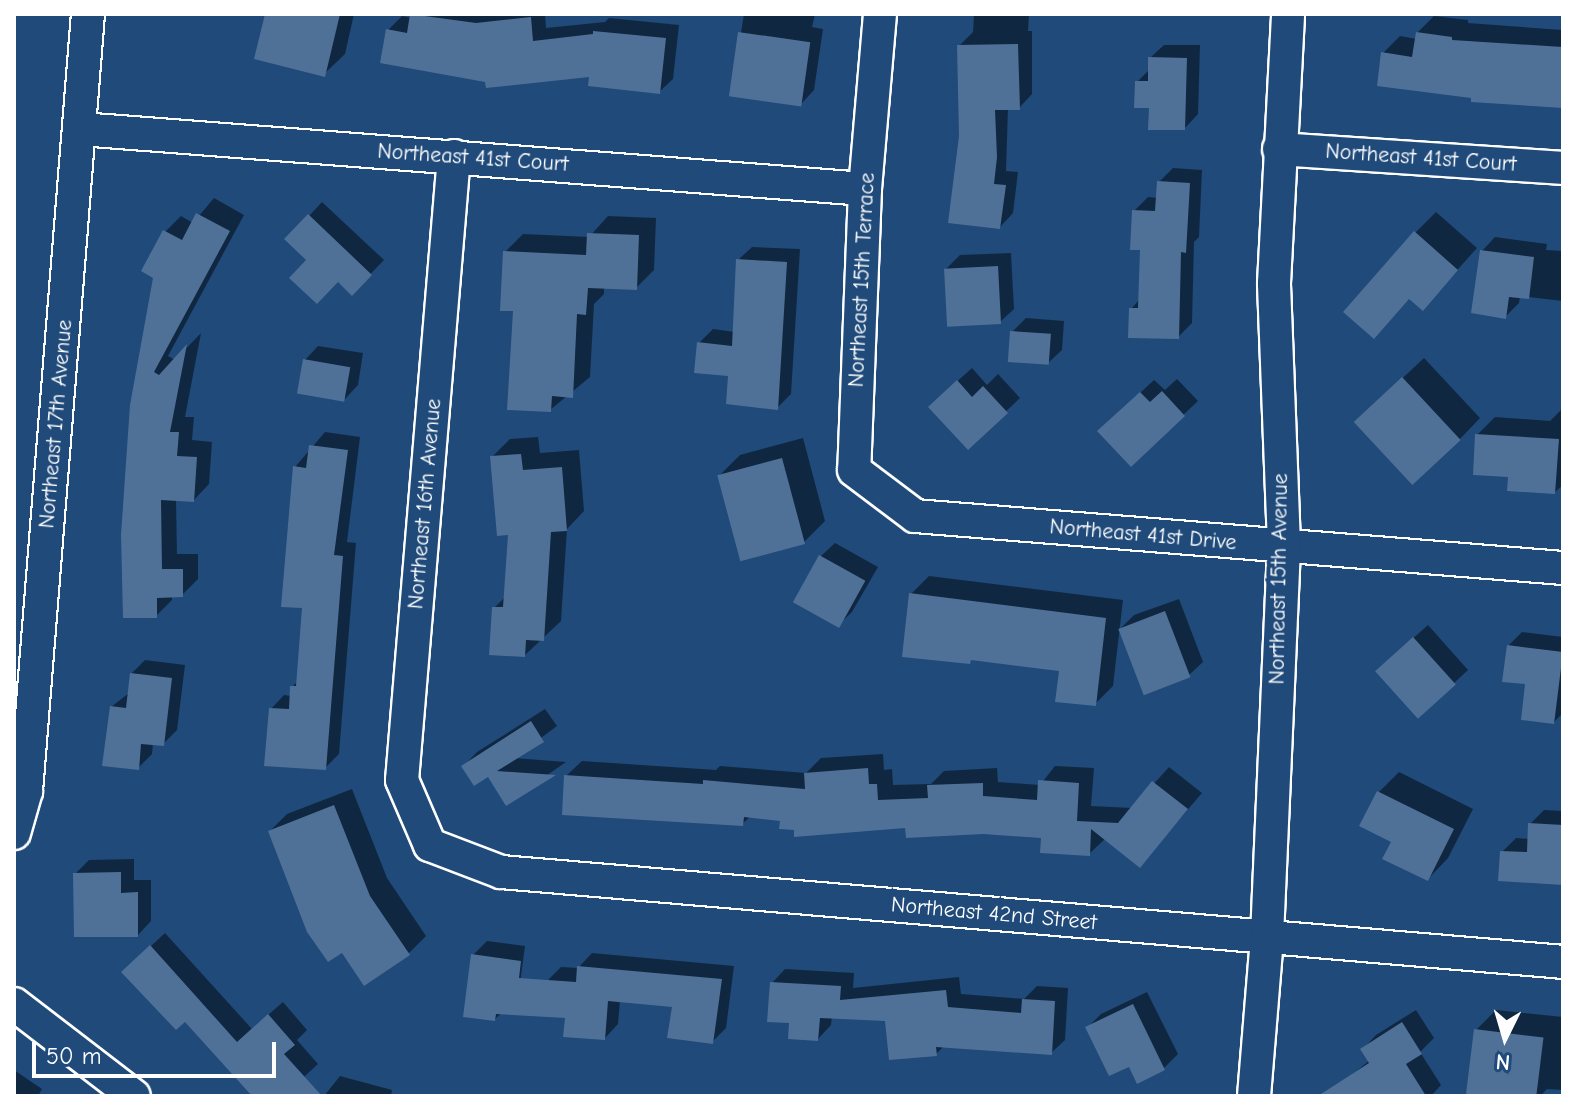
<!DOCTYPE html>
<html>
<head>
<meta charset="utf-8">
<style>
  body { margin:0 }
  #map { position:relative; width:1577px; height:1110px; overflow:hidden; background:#1f4a7a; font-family:"Comic Neue",sans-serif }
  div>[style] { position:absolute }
  .shadow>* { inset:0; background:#0007 }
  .building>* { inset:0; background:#507197; transform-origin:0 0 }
  .roads { filter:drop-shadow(2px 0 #fff) drop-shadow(-2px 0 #fff) drop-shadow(0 2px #fff) drop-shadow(0 -2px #fff) }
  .street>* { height:32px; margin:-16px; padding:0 16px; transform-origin:16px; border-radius:16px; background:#1f4a7a }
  span { translate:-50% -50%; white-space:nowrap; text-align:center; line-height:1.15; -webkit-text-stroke:8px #1f4a7a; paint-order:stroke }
  .street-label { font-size:22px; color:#fff }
  .frame { position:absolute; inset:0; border:16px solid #fff; pointer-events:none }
  .north { position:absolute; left:1465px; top:998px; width:80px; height:80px; -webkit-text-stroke:6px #1f4a7a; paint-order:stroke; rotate:185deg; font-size:22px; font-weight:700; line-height:32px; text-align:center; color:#fff }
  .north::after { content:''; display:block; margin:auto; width:28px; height:36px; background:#fff; clip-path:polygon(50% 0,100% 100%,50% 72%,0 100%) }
  .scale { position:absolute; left:32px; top:1042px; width:244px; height:36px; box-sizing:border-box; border:4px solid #fff; border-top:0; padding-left:10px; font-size:24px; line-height:28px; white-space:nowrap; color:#fff; -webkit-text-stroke:6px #1f4a7a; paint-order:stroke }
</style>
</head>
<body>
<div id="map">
  <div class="shadow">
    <div style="clip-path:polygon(267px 14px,354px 14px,345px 54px,324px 74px)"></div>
    <div style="clip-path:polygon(412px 14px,545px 14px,546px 28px,605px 22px,609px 18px,679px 25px,673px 79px,659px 92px,591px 75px,487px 81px,388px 30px,402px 16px,412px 18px)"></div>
    <div style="clip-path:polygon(744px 14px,815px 14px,812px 27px,823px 29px,814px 90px,801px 104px,731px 94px)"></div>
    <div style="clip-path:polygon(974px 14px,1029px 14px,1028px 31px,1032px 31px,1032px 94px,1019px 108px,1008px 108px,1006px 171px,1018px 172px,1013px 213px,1000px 227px,961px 136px,959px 46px,973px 32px)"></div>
    <div style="clip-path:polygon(1434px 16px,1468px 20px,1468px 23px,1563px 30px,1563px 104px,1473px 97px,1383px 53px,1400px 36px,1417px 39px,1417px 33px)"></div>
    <div style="clip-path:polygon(1164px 45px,1200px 45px,1198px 114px,1185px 128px,1151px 106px,1137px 82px,1150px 69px,1150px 58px)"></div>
    <div style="clip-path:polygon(1173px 168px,1202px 170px,1199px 237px,1194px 242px,1192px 323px,1178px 337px,1131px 309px,1140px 299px,1142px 249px,1134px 211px,1148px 197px,1158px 198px,1159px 182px)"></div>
    <div style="clip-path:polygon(214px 198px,244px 215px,168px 356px,175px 360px,201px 333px,185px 417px,194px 417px,192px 440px,212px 442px,209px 484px,194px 500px,176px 499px,177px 554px,198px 554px,198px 579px,182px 595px,172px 595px,172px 600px,156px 616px,125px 616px,165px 232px,181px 216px,193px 223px)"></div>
    <div style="clip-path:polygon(322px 202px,384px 260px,352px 293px,309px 260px,309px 216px)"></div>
    <div style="clip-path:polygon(1436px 212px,1477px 248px,1423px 308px,1415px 233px)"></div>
    <div style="clip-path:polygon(608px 216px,656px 218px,654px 270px,636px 288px,604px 286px,604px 294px,594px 304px,590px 377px,550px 410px,515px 310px,505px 252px,523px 234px,589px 237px)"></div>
    <div style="clip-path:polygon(1495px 237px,1547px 244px,1546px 250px,1563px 251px,1563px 301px,1520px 296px,1519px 303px,1505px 317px,1482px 251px)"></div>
    <div style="clip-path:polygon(752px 247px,800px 249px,791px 394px,777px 408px,731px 375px,699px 343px,713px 329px,735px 332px,738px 260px)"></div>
    <div style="clip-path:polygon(1011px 253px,1014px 309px,1000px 322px,946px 269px,960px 255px)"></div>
    <div style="clip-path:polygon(1026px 318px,1064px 321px,1062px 350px,1048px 363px,1012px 332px)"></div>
    <div style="clip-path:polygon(318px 346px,363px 353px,358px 385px,345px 399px,305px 360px)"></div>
    <div style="clip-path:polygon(1424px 358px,1480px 418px,1460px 439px,1377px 402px)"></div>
    <div style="clip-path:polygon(972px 368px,987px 385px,998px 374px,1020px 398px,968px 447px,944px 393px)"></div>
    <div style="clip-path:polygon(1177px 379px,1198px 401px,1131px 464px,1113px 418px,1154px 380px,1165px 390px)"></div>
    <div style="clip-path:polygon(1563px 408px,1563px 485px,1555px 492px,1510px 475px,1477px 435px,1495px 417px,1550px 421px)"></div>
    <div style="clip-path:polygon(325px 432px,360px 437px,347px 542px,356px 543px,339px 754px,325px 768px,271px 709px,284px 695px,292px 696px,292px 687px,299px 680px,304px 606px,295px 467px)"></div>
    <div style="clip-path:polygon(538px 437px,540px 453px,579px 450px,584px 511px,567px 529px,561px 621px,525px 655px,494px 608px,506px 596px,510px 533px,492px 457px,510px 439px)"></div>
    <div style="clip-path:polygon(803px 438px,825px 521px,804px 542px,719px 476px,740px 455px)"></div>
    <div style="clip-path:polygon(835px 543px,878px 567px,852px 612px,838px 625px,821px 556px)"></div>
    <div style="clip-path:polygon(929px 576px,1123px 600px,1113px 686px,1095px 704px,1061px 669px,973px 658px,969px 662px,911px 594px)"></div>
    <div style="clip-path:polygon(1179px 599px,1203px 662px,1189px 675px,1120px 629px,1134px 615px)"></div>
    <div style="clip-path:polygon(1428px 625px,1468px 670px,1454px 683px,1392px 657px)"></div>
    <div style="clip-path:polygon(1522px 632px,1563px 637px,1563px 713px,1554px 722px,1508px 646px)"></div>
    <div style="clip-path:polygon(145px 660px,185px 665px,177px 730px,163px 744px,153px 743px,152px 754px,138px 768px,111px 707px,129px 693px,131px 674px)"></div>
    <div style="clip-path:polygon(545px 709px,557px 726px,514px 758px,566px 762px,507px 803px,488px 774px,464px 766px,477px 752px)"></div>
    <div style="clip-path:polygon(883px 754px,884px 770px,892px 769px,893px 785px,931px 784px,944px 771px,997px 768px,998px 782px,1040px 785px,1055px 766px,1094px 768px,1091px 806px,1132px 808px,1169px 767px,1202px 793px,1140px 865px,1106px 838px,1089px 854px,1043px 836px,907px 825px,795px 828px,782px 819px,751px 816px,742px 824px,566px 776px,582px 761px,716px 770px,720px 766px,806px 773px,821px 758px)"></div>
    <div style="clip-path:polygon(1399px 772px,1473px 809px,1448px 858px,1428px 879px,1393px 841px,1379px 792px)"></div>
    <div style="clip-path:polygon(352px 789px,387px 878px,426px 936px,409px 953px,270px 831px,287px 814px)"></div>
    <div style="clip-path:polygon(1544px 810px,1563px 811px,1563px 883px,1502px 852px,1516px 838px,1529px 839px,1530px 824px)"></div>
    <div style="clip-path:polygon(134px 859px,134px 880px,151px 880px,151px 921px,138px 935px,75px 874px,89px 860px)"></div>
    <div style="clip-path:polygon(165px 933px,252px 1029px,283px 1002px,307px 1030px,297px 1040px,318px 1064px,283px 1096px,277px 1096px,137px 959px)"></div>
    <div style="clip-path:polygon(487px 941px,525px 946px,518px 998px,495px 1019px,473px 955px)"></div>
    <div style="clip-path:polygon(592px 953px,734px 966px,726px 1028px,712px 1042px,674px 1005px,620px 1000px,618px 1024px,605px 1038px,567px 1016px,547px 981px,561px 967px,578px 968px)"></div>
    <div style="clip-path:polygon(785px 969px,854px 973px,853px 988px,959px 977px,961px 994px,1024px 999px,1037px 986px,1068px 988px,1065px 1040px,1051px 1053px,944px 1046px,936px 1054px,887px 1019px,832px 1016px,831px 1025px,818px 1039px,791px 1021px,772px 983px)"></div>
    <div style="clip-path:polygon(1147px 992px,1178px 1054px,1164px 1068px,1138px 1081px,1130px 1064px,1087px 1028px,1101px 1014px)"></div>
    <div style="clip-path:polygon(1416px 1010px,1434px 1038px,1420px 1052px,1441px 1085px,1431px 1096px,1353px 1096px,1343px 1082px,1370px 1060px,1363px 1049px,1376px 1035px)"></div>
    <div style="clip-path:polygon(1496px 1010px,1563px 1017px,1563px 1090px,1547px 1089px,1540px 1096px,1491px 1096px,1476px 1030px)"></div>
    <div style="clip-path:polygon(14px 1070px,42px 1089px,38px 1096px,14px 1096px)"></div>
    <div style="clip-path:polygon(340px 1076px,392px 1090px,391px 1096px,324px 1096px)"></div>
  </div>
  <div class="building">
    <div style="clip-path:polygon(265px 14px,340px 14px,325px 77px,254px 59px)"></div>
    <div style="clip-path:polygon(410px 14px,476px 23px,531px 17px,533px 41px,593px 34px,593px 31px,666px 38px,660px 94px,588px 86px,589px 77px,486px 88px,485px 82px,380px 63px,386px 29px,407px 33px)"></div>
    <div style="left:738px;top:32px;width:73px;height:65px;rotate:8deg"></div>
    <div style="clip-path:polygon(1416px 32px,1452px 37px,1452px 40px,1563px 47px,1563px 108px,1471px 102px,1471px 98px,1377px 86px,1381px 52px,1412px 57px)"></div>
    <div style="clip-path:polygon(1018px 44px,1020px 110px,995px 110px,997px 157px,994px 184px,1006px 185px,1000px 229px,948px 223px,959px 136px,957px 45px)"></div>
    <div style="clip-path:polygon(1148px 57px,1187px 58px,1185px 130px,1148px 130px,1149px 108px,1134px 108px,1135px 81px,1148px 81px)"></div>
    <div style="clip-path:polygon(1157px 181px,1190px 183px,1186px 253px,1181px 252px,1179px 339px,1128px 338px,1129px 308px,1138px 308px,1140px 250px,1130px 250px,1132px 210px,1155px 211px)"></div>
    <div style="clip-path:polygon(196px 213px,230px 231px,154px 372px,159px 375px,187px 344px,170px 432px,179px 432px,177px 456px,197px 457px,194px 502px,161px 500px,162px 569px,183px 569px,183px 597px,157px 598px,157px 618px,123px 618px,121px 535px,130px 405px,153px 278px,141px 271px,163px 230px,182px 240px)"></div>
    <div style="clip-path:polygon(308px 214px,372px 275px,352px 296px,338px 282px,317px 304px,289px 278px,306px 260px,284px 239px)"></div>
    <div style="clip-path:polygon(1414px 231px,1458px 270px,1423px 311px,1409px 299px,1374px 339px,1343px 312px)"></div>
    <div style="clip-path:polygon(587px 233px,639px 235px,637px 290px,588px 288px,586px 315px,577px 314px,573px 398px,552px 396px,551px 412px,507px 410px,513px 311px,500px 311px,503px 251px,586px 255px)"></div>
    <div style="clip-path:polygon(1480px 250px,1534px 257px,1529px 299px,1509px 297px,1506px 319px,1471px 313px)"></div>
    <div style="clip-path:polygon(736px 259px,787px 262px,778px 410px,726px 404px,728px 376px,694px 373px,697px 342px,732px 346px)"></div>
    <div style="left:998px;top:266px;width:58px;height:54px;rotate:87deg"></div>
    <div style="left:1010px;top:331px;width:41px;height:31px;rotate:4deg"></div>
    <div style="left:303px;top:359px;width:48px;height:35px;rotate:10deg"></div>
    <div style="left:1402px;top:377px;width:86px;height:66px;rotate:47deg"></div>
    <div style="clip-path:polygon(957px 380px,972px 397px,983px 386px,1008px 413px,968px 450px,928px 407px)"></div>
    <div style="clip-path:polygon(1162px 391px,1185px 416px,1131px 467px,1097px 431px,1140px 392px,1150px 402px)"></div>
    <div style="clip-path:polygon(1475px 434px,1559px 439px,1555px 494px,1507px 491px,1508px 477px,1473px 475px)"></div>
    <div style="clip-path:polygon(309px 445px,348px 450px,334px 555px,343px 556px,326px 770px,264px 766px,269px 708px,289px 709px,290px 686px,296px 686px,302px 608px,281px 607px,293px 466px,306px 468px)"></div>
    <div style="clip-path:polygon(521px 454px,523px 470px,562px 467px,567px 531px,551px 532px,544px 641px,526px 640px,525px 657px,489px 655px,492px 607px,503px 607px,508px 535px,497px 536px,490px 456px)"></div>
    <div style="left:782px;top:458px;width:89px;height:67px;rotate:75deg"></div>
    <div style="left:819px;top:555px;width:53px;height:54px;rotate:29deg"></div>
    <div style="clip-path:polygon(909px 593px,1106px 618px,1096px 706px,1055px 702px,1059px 671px,971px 660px,970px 664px,902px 657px)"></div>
    <div style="left:1165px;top:611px;width:71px;height:50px;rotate:69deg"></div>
    <div style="left:1413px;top:637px;width:64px;height:51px;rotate:48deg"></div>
    <div style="clip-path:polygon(1507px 645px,1563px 652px,1554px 724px,1521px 720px,1525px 684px,1502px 682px)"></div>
    <div style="clip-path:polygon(130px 673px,172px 678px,164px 746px,141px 744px,139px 770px,102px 766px,110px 706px,126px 708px)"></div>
    <div style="clip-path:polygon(531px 721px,544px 742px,497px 771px,556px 775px,506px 806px,488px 777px,474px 786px,461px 766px)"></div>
    <div style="clip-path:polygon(868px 768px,869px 784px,877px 784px,878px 800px,928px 798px,927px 785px,983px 783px,983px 796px,1037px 800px,1038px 780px,1079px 783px,1077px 821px,1118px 823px,1152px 781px,1188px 809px,1140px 868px,1091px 829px,1090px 856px,1040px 853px,1041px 838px,983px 834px,906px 838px,905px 828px,794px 837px,794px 830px,779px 829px,780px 821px,744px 817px,743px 826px,562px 815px,564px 775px,703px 784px,703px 780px,805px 789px,804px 773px)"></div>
    <div style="clip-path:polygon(1377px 791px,1454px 829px,1428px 881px,1382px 859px,1391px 842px,1359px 826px)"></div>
    <div style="clip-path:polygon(334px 805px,370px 896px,410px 955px,364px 986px,342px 953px,328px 962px,307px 932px,268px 831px)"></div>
    <div style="clip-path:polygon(1528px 823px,1563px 825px,1563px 885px,1498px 881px,1500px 851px,1527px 852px)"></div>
    <div style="clip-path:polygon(121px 872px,121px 893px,138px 892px,138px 937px,74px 937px,73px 873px)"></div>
    <div style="clip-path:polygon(150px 945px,237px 1042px,268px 1014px,295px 1045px,284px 1054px,322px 1096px,252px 1096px,185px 1022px,176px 1030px,121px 972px)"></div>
    <div style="clip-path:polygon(471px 954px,521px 961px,519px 978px,576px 982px,577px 966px,722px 979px,713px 1044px,667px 1038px,672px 1007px,608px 1001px,605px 1040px,563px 1037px,565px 1018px,496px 1014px,495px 1021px,463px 1017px)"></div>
    <div style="clip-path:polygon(770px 982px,841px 986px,840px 1000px,946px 990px,948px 1007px,1021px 1013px,1022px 999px,1055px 1001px,1052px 1055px,936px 1047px,937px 1056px,889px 1060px,885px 1021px,820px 1018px,818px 1041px,788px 1039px,789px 1023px,767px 1022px)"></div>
    <div style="clip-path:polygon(1133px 1004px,1165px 1070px,1137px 1084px,1129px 1067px,1109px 1076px,1085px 1027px)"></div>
    <div style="clip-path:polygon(1402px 1022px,1422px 1054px,1406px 1064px,1426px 1096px,1318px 1096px,1369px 1063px,1360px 1049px)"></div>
    <div style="left:1474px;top:1029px;width:70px;height:67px;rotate:7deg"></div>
  </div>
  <div class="roads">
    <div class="street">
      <div style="left:880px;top:14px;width:176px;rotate:94.9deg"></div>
      <div style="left:865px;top:189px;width:281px;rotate:92.2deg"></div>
      <div style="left:854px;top:470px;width:76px;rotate:37deg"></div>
      <div style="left:915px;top:516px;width:650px;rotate:4.59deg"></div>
      <div style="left:80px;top:129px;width:787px;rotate:4.37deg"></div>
      <div style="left:1279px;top:149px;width:285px;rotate:3.8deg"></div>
      <div style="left:454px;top:156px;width:626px;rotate:94.76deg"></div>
      <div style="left:402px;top:780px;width:71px;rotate:66.7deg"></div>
      <div style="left:430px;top:845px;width:76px;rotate:20.8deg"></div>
      <div style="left:501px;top:872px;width:1066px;rotate:4.84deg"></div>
      <div style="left:14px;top:833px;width:44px;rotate:-74.1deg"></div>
      <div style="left:26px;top:791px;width:779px;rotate:-85.44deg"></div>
      <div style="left:14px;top:1004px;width:151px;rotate:37.5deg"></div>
      <div style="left:1254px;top:1096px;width:160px;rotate:-85.3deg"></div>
      <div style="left:1267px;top:937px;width:392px;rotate:-87.5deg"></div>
      <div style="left:1284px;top:545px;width:262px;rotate:-92.2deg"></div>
      <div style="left:1274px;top:283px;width:269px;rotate:-87deg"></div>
    </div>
  </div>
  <div class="street-label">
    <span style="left:473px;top:158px;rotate:4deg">Northeast 41st Court</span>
    <span style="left:1421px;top:158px;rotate:4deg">Northeast 41st Court</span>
    <span style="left:862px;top:280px;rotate:-87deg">Northeast 15th Terrace</span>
    <span style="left:56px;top:424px;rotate:-85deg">Northeast 17th Avenue</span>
    <span style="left:425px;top:504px;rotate:-85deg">Northeast 16th Avenue</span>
    <span style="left:1143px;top:535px;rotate:5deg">Northeast 41st Drive</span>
    <span style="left:1279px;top:579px;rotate:-89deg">Northeast 15th Avenue</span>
    <span style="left:994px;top:914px;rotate:5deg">Northeast 42nd Street</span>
  </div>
  <div class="frame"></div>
  <div class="north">N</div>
  <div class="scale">50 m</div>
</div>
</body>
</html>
